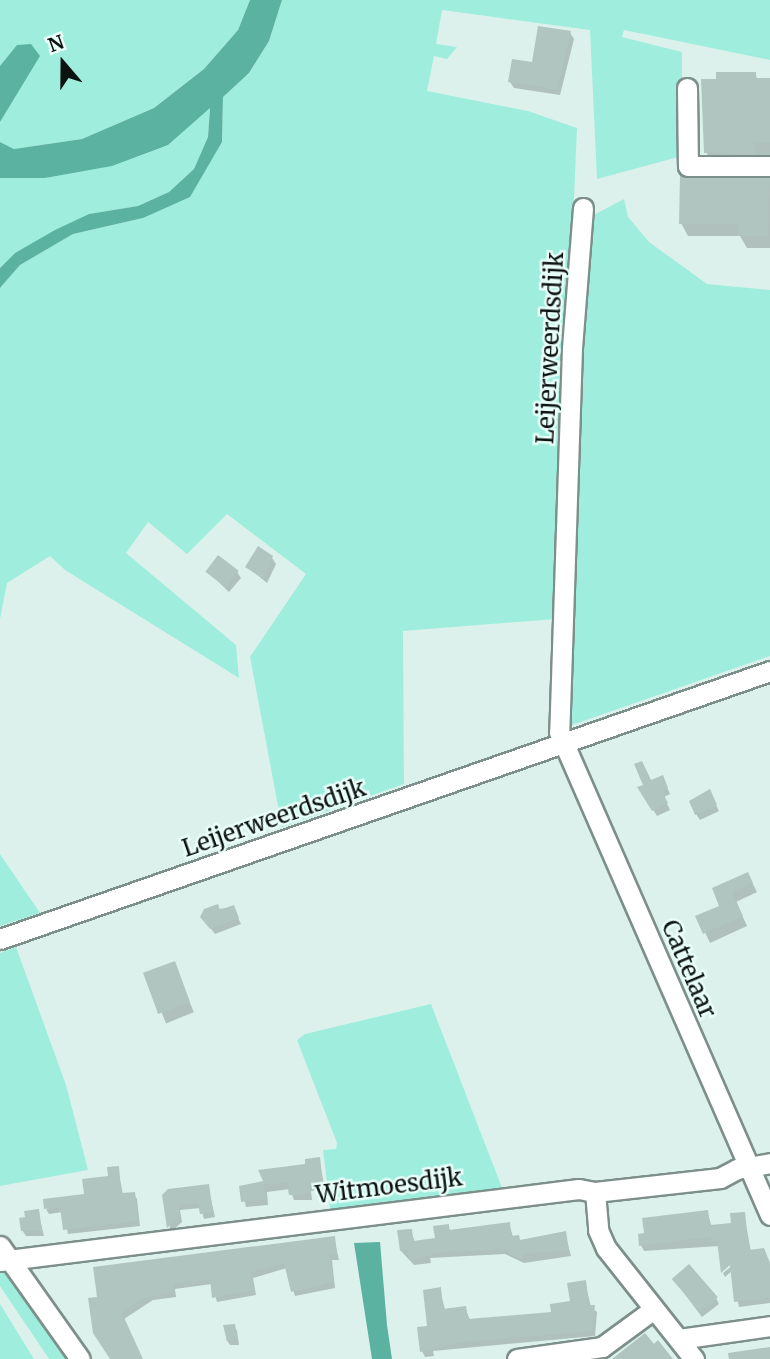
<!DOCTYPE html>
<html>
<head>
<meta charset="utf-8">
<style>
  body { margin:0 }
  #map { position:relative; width:770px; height:1359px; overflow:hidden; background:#ddf1ec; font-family:Merriweather,serif }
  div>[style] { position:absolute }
  .green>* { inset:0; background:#9feedd }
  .water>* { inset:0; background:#5cb2a1 }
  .shadow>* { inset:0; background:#0003; transform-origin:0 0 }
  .building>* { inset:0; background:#b1c5c0; transform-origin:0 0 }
  .roads { filter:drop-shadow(2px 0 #7d8f8a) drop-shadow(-2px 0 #7d8f8a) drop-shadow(0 2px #7d8f8a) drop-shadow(0 -2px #7d8f8a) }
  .minor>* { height:19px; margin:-9.5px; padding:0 9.5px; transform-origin:9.5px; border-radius:9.5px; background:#fff }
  span { translate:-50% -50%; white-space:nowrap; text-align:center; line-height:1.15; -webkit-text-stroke:5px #eafffa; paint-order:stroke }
  .street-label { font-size:24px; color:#0b1210 }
  .north { position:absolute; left:28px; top:28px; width:70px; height:70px; -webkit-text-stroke:5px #eafffa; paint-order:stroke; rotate:340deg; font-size:19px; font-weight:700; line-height:28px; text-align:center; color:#0b1210 }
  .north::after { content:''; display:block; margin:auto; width:24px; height:32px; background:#0b1210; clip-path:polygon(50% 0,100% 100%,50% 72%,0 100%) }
</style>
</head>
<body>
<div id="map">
  <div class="green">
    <div style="clip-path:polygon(0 0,250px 0,238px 30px,204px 69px,154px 108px,82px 139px,14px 149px,0 142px,0 122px,39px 56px,0 66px)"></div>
    <div style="clip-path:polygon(282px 0,770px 0,770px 60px,624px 30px,622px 37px,682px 52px,682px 156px,597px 179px,590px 30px,442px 10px,436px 44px,457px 47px,447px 59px,434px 56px,427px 91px,528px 111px,577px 128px,556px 619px,403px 631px,404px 784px,282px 827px,250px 657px,306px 574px,227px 514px,187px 554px,148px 522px,126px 553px,236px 645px,239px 678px,65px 570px,50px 556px,7px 583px,0 619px,0 288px,20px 265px,73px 234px,143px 218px,222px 142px,223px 97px,249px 73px,269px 41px)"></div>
    <div style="clip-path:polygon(210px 107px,208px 137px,194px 169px,169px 192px,138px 206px,89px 214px,15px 253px,0 268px,0 178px,45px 178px,168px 145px)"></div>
    <div style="clip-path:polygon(624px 199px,628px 217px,649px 242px,707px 284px,770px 290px,770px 656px,569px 726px,570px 528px,586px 219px)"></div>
    <div style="clip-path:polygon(0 854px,40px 913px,0 926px)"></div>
    <div style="clip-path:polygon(16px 947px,66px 1085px,88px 1170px,0 1186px,0 953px)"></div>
    <div style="clip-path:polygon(431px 1004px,504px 1193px,331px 1215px,323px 1150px,336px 1149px,337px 1143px,297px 1040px,305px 1034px)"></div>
    <div style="clip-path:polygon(0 1266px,12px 1275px,71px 1359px,49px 1359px,0 1286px)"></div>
    <div style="clip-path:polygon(0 1304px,34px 1359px,0 1359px)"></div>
  </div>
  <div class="water">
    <div style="clip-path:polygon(250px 0,282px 0,269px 41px,249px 73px,223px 97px,222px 142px,190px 197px,143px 218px,73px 234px,20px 265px,0 288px,0 268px,15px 253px,55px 230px,89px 214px,138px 206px,169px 192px,194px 169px,208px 137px,210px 108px,168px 145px,112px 166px,45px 178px,0 178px,0 142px,14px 149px,82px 139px,154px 108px,204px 69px,238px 30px)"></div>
    <div style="clip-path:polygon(31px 44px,40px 56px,0 122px,0 66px,17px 45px)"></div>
    <div style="clip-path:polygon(380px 1242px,387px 1325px,392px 1359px,372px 1359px,354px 1243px)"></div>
  </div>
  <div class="shadow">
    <div style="clip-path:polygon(570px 33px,574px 39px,560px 95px,514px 88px,510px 82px)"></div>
    <div style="clip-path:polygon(755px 74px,758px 80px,770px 80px,770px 155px,761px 155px,761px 166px,713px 165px,706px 152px,718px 80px)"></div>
    <div style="clip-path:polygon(770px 177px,770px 248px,747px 248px,740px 236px,688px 236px,681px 223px,688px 180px)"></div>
    <div style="clip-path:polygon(272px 558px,276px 564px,267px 583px,247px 567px)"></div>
    <div style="clip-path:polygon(208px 572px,237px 572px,241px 578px,229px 592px)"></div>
    <div style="clip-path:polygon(651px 782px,665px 783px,670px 794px,664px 797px,670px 810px,657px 816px,640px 788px)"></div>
    <div style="clip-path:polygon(712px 797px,719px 811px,700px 820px,696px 814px)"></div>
    <div style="clip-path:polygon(748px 874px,757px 892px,736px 902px,747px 926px,710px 943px,698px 917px,722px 907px,714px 889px)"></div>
    <div style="clip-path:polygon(233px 907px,241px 924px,215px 934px,202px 917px,205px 911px)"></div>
    <div style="left:174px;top:963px;width:53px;height:30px;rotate:68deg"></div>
    <div style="clip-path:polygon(319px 1159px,325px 1189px,311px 1191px,312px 1200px,294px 1200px,290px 1189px,267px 1192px,268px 1205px,246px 1207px,241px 1187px,265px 1183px)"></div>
    <div style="clip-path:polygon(118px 1168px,123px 1195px,134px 1194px,137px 1199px,140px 1226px,68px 1234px,63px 1212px,49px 1214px,46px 1209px,86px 1196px)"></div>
    <div style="clip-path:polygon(208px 1186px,215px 1217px,204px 1219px,201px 1208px,180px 1210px,182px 1222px,171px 1232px,164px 1195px)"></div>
    <div style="clip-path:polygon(38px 1211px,44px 1236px,26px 1236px,22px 1230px)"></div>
    <div style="clip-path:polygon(707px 1212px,712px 1227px,733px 1224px,744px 1214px,751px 1252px,770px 1264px,770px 1303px,739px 1307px,732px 1271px,725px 1277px,723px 1273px,738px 1261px,719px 1246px,644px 1251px,641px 1245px)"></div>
    <div style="clip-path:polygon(509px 1223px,513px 1237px,521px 1242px,565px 1233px,571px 1256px,524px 1263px,505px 1254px,430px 1258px,431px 1263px,414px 1265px,401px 1251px,399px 1232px,411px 1230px,415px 1243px,437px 1239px,448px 1226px,451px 1232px)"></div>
    <div style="clip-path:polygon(334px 1238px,339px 1260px,332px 1260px,335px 1288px,295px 1296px,287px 1268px,253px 1278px,256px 1295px,217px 1302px,212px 1284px,175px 1289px,176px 1297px,153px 1300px,124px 1319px,141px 1359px,111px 1359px,90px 1299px)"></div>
    <div style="clip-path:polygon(585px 1282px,591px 1307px,597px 1312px,595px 1336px,433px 1351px,434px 1356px,425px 1357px,422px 1351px,440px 1289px,445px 1310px,465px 1308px,470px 1320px,553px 1313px,572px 1303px)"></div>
    <div style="clip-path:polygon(677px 1284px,716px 1298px,719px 1304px,702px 1317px)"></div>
    <div style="clip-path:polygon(234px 1326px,237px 1331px,239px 1345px,230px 1345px,226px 1339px)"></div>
  </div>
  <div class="building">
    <div style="clip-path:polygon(538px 26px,571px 31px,557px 90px,508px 82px,512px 59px,532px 62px)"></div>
    <div style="clip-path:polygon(716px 72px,756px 72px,756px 78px,770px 78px,770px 143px,755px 143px,755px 154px,704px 153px,701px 79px,716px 79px)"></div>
    <div style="clip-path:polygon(680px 175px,770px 178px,768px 236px,738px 236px,738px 224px,679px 224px)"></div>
    <div style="clip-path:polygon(258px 546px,273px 556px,264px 579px,245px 567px)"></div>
    <div style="left:218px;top:555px;width:26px;height:21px;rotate:37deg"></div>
    <div style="clip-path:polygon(642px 761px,651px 780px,663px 775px,668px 788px,662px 791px,668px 803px,652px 811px,637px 787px,643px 785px,634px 764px)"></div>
    <div style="clip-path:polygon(710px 789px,717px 805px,695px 815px,689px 801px)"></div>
    <div style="clip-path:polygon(748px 872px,753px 883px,732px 892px,743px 916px,703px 934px,695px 916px,719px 906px,712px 888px)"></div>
    <div style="clip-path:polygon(218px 904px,220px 910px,234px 905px,239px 918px,210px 929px,200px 917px,204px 909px)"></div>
    <div style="left:175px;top:961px;width:44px;height:34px;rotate:70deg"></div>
    <div style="clip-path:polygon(320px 1157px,323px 1184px,309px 1185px,310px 1194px,289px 1195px,287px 1183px,264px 1184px,266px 1199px,241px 1202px,239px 1186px,263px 1181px,258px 1170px,305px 1164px,305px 1159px)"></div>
    <div style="clip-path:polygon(119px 1166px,121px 1193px,135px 1192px,138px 1221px,63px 1230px,60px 1207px,44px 1209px,43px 1199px,84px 1194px,82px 1179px,108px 1176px,107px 1167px)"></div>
    <div style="clip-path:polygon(209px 1184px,213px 1212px,200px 1214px,198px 1204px,178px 1205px,180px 1216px,167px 1228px,162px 1195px,168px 1189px)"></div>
    <div style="clip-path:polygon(39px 1209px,42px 1231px,21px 1231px,19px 1218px,25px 1217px,24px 1211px)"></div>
    <div style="clip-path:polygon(708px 1210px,710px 1225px,731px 1223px,730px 1213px,745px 1212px,749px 1250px,764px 1248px,770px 1263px,770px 1298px,734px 1302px,730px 1265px,721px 1273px,717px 1241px,711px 1242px,711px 1237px,639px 1246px,638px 1234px,644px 1233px,642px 1218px)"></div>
    <div style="clip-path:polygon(510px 1222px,511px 1236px,519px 1235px,520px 1240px,566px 1231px,569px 1250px,522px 1254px,522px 1259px,500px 1249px,458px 1252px,457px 1249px,409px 1260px,407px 1250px,400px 1251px,397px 1230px,412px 1229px,413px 1241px,435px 1238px,433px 1226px,449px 1224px,449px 1230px)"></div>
    <div style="clip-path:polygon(335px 1236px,337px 1254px,330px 1255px,333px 1282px,291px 1292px,284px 1263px,251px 1272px,254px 1290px,212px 1298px,210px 1279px,173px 1284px,174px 1292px,144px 1298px,122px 1313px,143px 1359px,110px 1359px,93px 1333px,88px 1298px,97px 1297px,93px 1267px)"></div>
    <div style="left:689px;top:1264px;width:44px;height:23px;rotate:49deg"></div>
    <div style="clip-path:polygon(586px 1280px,589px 1305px,595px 1305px,592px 1331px,456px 1343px,420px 1352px,417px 1327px,427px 1326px,423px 1290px,441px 1287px,443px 1309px,466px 1306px,468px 1319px,551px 1312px,550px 1304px,570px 1301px,567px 1283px)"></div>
    <div style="clip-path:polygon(235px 1324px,237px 1339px,227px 1341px,223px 1325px)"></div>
    <div style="clip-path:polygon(645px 1333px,654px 1344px,658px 1340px,673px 1359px,612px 1359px)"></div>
    <div style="clip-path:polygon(770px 1347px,770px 1359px,729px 1359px,728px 1353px)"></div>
  </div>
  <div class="roads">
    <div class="minor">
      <div style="left:687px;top:88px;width:78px;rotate:89.3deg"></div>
      <div style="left:688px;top:166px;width:82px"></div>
      <div style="left:583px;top:208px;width:140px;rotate:94.5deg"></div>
      <div style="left:572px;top:348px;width:384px;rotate:91.9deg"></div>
      <div style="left:559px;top:732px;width:527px;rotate:66.4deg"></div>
      <div style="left:0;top:939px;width:815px;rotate:-19.19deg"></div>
      <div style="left:595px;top:1192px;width:38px;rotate:85deg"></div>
      <div style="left:598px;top:1230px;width:20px;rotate:66deg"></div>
      <div style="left:606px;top:1248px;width:142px;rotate:51.6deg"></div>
      <div style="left:0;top:1246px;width:138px;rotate:54.7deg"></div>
      <div style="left:0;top:1261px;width:583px;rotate:-7.09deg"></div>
      <div style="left:579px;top:1189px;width:16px;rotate:11deg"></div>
      <div style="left:595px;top:1192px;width:126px;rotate:-6.4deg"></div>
      <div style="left:720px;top:1178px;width:19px;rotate:-28deg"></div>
      <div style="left:737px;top:1169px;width:34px;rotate:-10deg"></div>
      <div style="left:679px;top:1339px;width:92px;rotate:-8.1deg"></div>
      <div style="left:517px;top:1359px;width:86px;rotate:-8deg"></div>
      <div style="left:602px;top:1347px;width:64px;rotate:-36.2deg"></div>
    </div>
  </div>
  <div class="street-label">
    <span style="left:550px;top:348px;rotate:-87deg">Leijerweerdsdijk</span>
    <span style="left:274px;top:818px;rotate:-19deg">Leijerweerdsdijk</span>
    <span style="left:689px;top:969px;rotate:67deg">Cattelaar</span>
    <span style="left:389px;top:1186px;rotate:-7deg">Witmoesdijk</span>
  </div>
  <div class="north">N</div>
</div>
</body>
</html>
